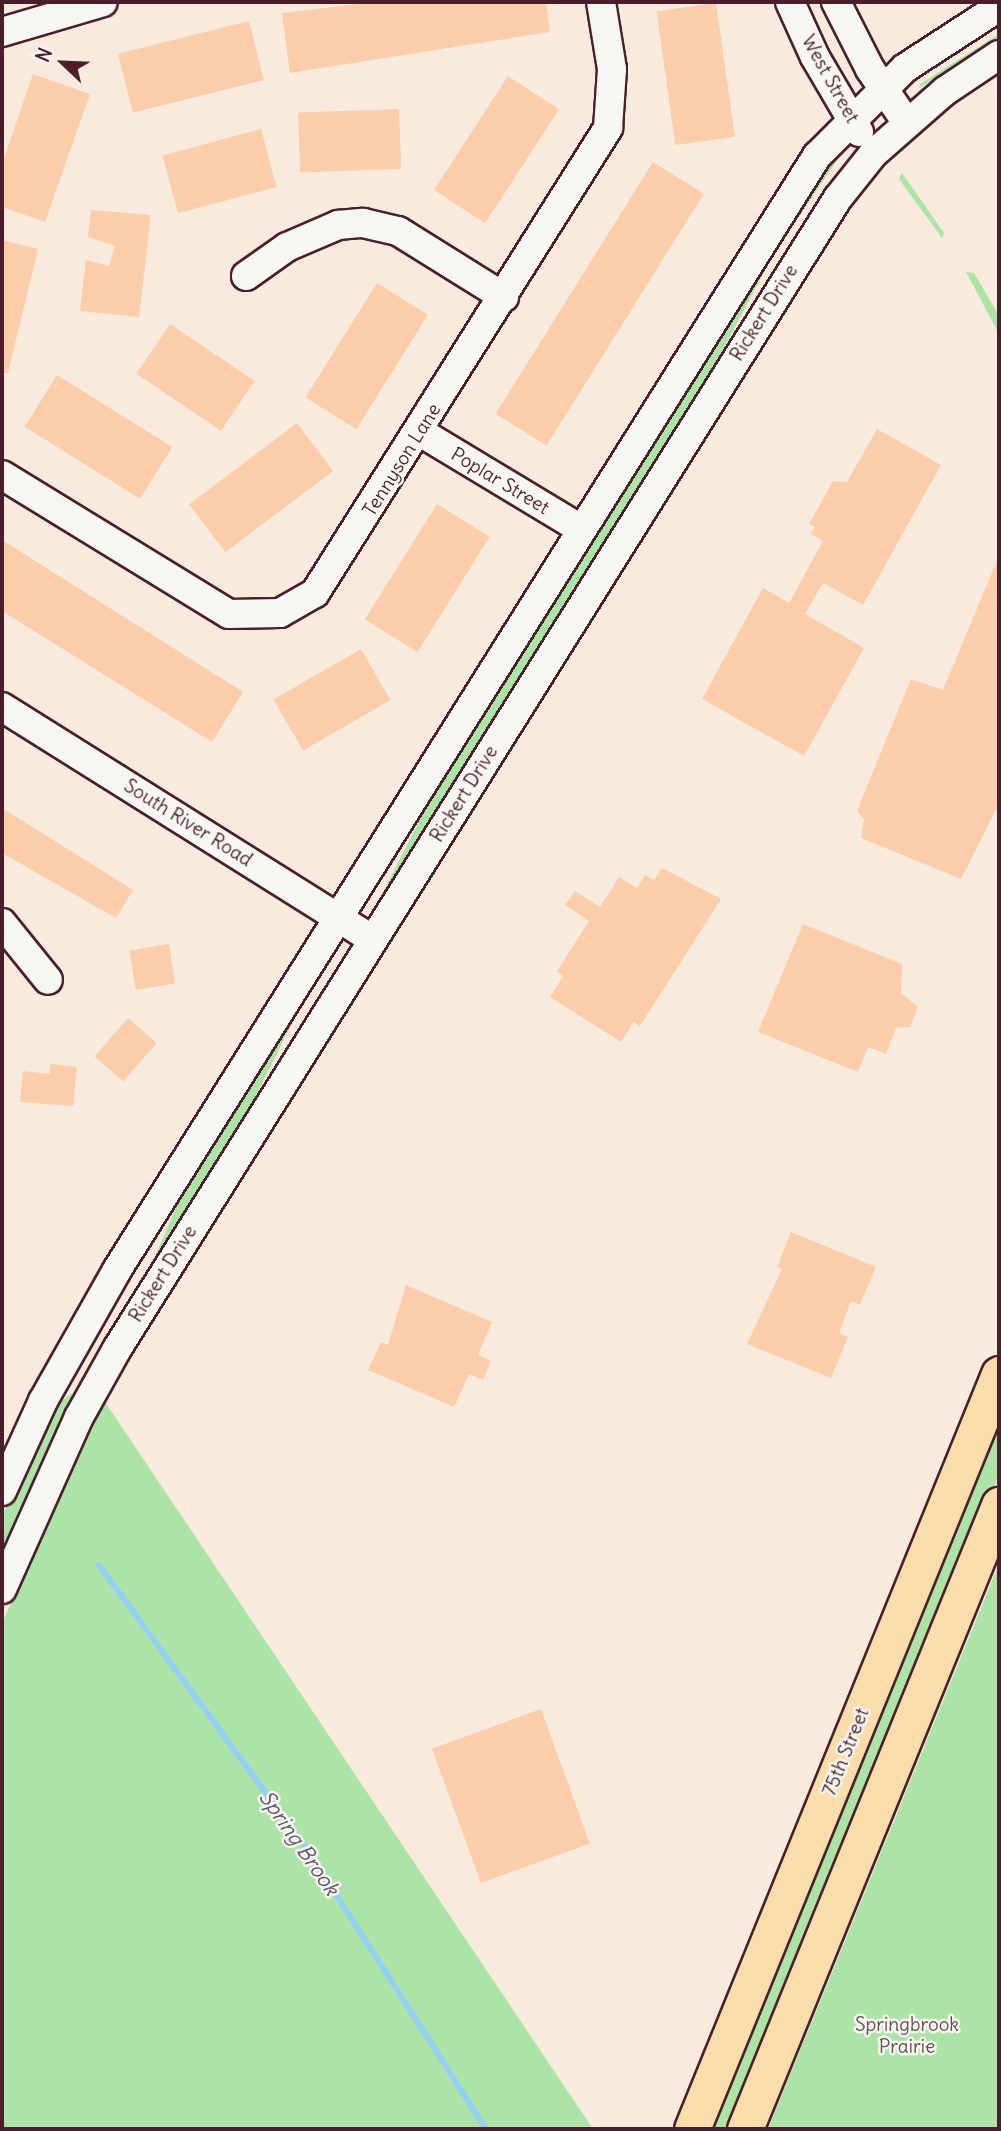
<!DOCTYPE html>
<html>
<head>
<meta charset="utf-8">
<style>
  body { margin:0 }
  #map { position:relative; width:1001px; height:2131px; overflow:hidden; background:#f8eadc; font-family:Delius,sans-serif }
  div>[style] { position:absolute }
  .green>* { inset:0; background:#ace3a6 }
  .stream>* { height:6px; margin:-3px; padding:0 3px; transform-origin:3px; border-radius:3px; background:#93d1f4 }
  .building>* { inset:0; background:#fccdaa; transform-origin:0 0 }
  .roads { filter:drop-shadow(2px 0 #4a1f2b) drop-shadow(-2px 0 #4a1f2b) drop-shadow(0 2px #4a1f2b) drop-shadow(0 -2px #4a1f2b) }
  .minor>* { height:28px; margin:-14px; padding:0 14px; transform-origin:14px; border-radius:14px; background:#f6f6f2 }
  .major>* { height:35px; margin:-17.5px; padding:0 17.5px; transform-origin:17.5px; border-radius:17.5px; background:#f9deab }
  span { translate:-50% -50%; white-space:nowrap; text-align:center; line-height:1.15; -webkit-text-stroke:5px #f6f6f2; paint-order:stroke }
  .street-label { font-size:19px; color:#4a1f2b }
  .park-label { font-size:19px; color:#62504a }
  .water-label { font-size:21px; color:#605467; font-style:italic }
  .frame { position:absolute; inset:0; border:4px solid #4a1f2b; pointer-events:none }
  .north { position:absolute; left:28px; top:28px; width:70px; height:70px; -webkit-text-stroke:5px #f6f6f2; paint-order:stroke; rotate:293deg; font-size:19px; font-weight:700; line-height:28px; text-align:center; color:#4a1f2b }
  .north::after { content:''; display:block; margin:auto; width:24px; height:32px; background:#4a1f2b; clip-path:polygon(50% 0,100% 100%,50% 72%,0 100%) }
</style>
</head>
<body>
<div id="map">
  <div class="green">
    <div style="clip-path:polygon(999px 34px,999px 41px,919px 88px,920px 84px)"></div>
    <div style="clip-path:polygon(846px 147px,772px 257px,698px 397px,380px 898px,462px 737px,806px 192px)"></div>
    <div style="clip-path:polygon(902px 173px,944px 233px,942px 238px,899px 179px)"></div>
    <div style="clip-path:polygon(966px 272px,974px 273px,999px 316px,999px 334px)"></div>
    <div style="clip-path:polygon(322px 964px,245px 1117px,152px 1263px,195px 1164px)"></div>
    <div style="clip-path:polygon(72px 1393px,71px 1404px,2px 1551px,2px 1516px,53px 1408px)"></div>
    <div style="clip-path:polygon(103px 1399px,593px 2129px,2px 2129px,2px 1623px)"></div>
    <div style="clip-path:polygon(999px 1404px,999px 1474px,732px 2129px,705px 2129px)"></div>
    <div style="clip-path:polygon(999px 1564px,999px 2129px,768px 2129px)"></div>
  </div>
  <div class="stream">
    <div style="left:99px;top:1565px;width:348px;rotate:53.8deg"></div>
    <div style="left:305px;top:1846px;width:336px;rotate:57.4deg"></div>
  </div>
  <div class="building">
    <div style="clip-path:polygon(376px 2px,546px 2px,550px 32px,290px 73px,282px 13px)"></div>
    <div style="left:716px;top:3px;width:135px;height:60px;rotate:82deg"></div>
    <div style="left:249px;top:21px;width:61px;height:135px;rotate:76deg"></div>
    <div style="clip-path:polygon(33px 74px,90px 94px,45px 222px,2px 207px,2px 164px)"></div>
    <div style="left:508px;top:76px;width:61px;height:136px;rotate:33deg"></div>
    <div style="left:399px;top:109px;width:60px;height:101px;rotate:88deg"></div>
    <div style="left:261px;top:129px;width:60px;height:102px;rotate:75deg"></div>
    <div style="left:653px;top:162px;width:60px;height:297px;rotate:32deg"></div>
    <div style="clip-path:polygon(91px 210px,151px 215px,139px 317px,80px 311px,86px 260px,109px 266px,115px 246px,88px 237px)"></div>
    <div style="clip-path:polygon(2px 240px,38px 249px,8px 373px,2px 373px)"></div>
    <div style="left:377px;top:283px;width:60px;height:135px;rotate:32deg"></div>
    <div style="left:170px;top:324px;width:102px;height:60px;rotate:34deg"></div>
    <div style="left:57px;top:375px;width:136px;height:61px;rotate:32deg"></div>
    <div style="left:297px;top:423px;width:60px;height:135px;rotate:53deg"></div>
    <div style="clip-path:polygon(877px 429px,941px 465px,863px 605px,823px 583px,805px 614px,864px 648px,804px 756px,702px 699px,763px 588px,789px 603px,823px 541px,811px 534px,815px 527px,809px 524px,833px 481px,847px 482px)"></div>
    <div style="left:437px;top:504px;width:62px;height:136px;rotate:32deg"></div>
    <div style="clip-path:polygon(2px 540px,243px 692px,212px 742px,2px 611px)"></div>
    <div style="clip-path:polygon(999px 556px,999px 803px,961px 879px,861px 838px,864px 819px,857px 811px,911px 679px,943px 690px)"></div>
    <div style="left:361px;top:649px;width:59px;height:101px;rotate:60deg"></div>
    <div style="clip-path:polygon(2px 808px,133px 890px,116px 918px,2px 853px)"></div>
    <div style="clip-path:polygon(662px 868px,721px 899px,640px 1026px,634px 1022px,621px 1042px,550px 997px,563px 976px,557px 971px,589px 921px,565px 905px,575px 891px,600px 907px,619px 877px,637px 888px,645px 875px,654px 880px)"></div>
    <div style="clip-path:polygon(803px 924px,902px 964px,901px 993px,918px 1007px,910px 1027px,896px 1028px,886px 1054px,868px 1047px,858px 1072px,758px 1032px)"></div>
    <div style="left:169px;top:944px;width:40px;height:40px;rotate:81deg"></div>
    <div style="left:128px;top:1018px;width:38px;height:51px;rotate:41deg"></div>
    <div style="clip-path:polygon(50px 1064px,77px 1067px,73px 1106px,20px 1102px,23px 1071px,50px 1074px)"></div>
    <div style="clip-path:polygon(791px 1232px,876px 1267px,860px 1305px,851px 1301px,839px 1333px,848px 1337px,831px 1378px,747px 1344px,782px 1269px,777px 1267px)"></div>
    <div style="clip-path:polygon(406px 1285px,492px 1322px,478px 1355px,491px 1361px,483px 1380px,469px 1374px,454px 1407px,368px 1370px,381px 1342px,388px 1345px)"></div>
    <div style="left:541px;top:1709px;width:143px;height:116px;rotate:70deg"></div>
  </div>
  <div class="roads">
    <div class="minor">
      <div style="left:790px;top:2px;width:60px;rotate:65.6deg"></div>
      <div style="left:815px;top:57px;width:87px;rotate:59.6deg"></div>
      <div style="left:836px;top:2px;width:75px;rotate:63.1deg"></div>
      <div style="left:870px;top:69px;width:65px;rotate:55.6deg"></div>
      <div style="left:2px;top:32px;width:105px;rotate:-16.5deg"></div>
      <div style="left:246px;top:276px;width:50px;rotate:-35.3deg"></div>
      <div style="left:287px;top:247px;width:56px;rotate:-23.3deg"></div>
      <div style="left:338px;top:225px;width:25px;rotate:-5deg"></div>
      <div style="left:363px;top:223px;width:36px;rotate:13deg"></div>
      <div style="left:398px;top:231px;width:125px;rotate:31.9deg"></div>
      <div style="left:420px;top:432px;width:188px;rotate:31.1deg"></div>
      <div style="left:2px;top:475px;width:266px;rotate:31.5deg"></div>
      <div style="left:229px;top:614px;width:51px;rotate:-1.1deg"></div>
      <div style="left:280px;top:613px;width:40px;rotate:-29.7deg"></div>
      <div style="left:315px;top:593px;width:550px;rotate:-57.78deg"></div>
      <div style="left:608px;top:128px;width:59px;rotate:-86.1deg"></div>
      <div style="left:612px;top:69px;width:68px;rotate:-99.3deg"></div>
      <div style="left:2px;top:707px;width:438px;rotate:32.1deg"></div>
      <div style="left:2px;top:923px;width:73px;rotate:51.1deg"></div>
      <div style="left:2px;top:1491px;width:99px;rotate:-65.5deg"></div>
      <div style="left:43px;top:1401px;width:150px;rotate:-60.5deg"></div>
      <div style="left:117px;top:1270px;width:1316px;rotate:-57.86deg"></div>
      <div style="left:817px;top:156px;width:124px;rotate:-45deg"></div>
      <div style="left:905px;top:68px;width:112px;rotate:-33deg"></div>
      <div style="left:2px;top:1589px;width:188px;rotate:-65.9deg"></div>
      <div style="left:79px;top:1417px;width:78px;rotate:-60.8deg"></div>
      <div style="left:117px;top:1349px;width:1358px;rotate:-57.94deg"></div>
      <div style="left:838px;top:198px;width:56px;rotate:-51.5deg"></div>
      <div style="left:873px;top:154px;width:96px;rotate:-41.2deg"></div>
      <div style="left:945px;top:91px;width:65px;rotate:-33.7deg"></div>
    </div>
    <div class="major">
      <div style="left:692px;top:2129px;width:815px;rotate:-67.87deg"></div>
      <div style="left:745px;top:2129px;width:674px;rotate:-67.85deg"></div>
    </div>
  </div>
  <div class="street-label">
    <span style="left:830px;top:79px;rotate:61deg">West Street</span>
    <span style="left:764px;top:313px;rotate:-58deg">Rickert Drive</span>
    <span style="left:402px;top:460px;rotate:-58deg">Tennyson Lane</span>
    <span style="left:500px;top:481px;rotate:31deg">Poplar Street</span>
    <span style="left:464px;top:794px;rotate:-58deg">Rickert Drive</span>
    <span style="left:188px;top:823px;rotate:32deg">South River Road</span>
    <span style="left:163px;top:1274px;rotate:-58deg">Rickert Drive</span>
    <span style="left:846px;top:1752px;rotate:-68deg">75th Street</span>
  </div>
  <div class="park-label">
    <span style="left:907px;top:2036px">Springbrook<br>Prairie</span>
  </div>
  <div class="water-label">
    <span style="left:299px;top:1843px;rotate:55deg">Spring Brook</span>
  </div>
  <div class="frame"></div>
  <div class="north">N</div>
</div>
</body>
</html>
